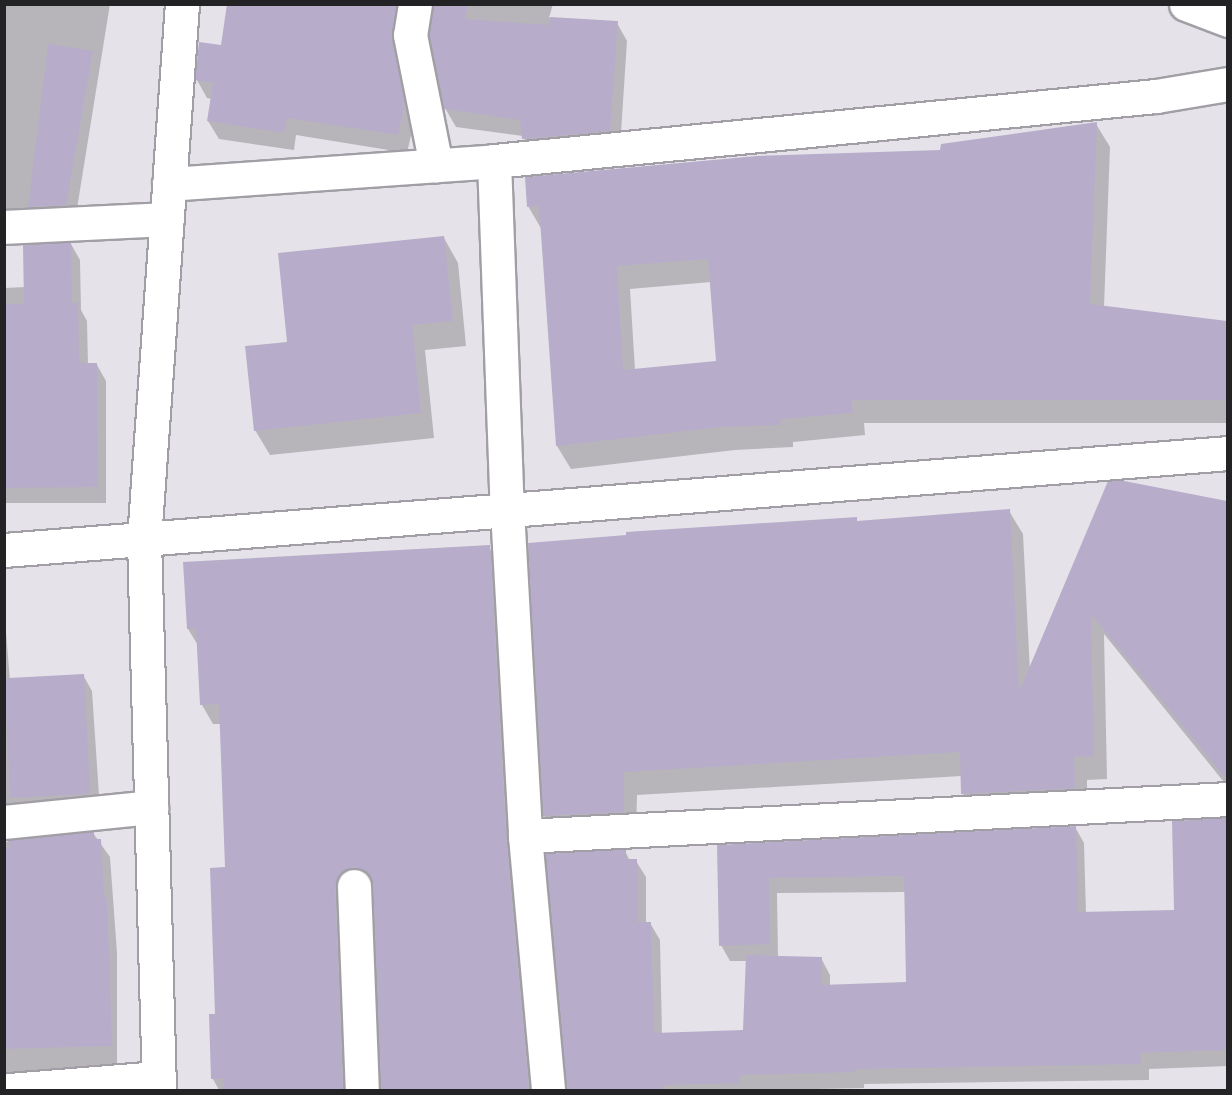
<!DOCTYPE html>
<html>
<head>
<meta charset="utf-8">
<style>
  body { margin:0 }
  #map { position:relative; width:1232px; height:1095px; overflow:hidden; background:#e5e3e9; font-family:"Work Sans",sans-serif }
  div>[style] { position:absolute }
  .shadow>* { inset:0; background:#0003 }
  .building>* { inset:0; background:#b7adca; transform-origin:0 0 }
  .roads { filter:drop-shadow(2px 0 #a19fa5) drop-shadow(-2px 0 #a19fa5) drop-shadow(0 2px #a19fa5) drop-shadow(0 -2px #a19fa5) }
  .minor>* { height:33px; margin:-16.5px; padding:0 16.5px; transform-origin:16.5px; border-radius:16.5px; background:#fff }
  span { translate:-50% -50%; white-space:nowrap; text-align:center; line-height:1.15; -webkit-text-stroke:4.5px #f2f0f6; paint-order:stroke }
  .frame { position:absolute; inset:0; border:6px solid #232224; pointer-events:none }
</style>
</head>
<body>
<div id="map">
  <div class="shadow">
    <div style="clip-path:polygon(4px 4px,110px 4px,75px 221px,4px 220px)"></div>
    <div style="clip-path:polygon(229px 4px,425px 4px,414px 122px,407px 153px,296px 135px,294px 150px,219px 139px,208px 121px,212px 99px,207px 98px,197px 80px,222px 47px)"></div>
    <div style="clip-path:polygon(431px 4px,553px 4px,549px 18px,617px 23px,627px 41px,620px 148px,533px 157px,523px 136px,456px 127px,445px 108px)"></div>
    <div style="clip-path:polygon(evenodd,1096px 124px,1110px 147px,1104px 307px,1228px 323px,1228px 423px,864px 423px,865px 435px,793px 442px,793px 447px,735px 450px,571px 469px,557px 446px,542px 230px,528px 206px,941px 152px,1096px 124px,711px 282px,717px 362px,635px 370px,630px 289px,711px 282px)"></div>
    <div style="clip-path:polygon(444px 238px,458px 263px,466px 346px,425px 350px,434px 438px,270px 455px,255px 430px,288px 343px)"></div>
    <div style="clip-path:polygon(71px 244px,80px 260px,81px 310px,87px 321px,88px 365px,97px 365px,106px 381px,106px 503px,4px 503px,4px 288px,25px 287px)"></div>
    <div style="clip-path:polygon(1109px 483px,1228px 504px,1228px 787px,1104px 634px,1107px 779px,1087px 780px,1087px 811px,976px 817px,963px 794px,962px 776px,637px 795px,636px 835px,558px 839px,544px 816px,856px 519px,858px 523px,1009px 511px,1023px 534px,1030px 672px)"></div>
    <div style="clip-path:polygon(489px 547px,500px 566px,539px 1090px,380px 1090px,374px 888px,364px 886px,353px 1090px,219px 1090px,213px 1079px,227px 868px,221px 724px,213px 724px,202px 705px,199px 647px,188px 629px)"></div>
    <div style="clip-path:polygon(4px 607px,10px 681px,83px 675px,92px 691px,100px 810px,4px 822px)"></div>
    <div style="clip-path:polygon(evenodd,1228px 817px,1228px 1066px,1149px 1069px,1149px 1080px,864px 1084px,864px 1088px,770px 1090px,566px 1090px,547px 855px,625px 851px,630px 861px,636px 861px,646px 877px,646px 924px,650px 923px,660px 940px,662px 1034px,744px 1032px,747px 961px,730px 961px,721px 945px,719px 846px,1075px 827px,1084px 843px,1086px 914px,1175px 911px,1173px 822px,1228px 817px,905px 892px,907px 983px,830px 986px,830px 975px,821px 958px,778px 957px,777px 893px,905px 892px)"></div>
    <div style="clip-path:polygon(93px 833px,110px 857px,117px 953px,117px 1079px,4px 1090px,4px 842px)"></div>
  </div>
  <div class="building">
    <div style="clip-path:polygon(227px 4px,396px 4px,392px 38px,405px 103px,398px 135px,287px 118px,284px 133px,207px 121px,213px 83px,195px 80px,199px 42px,221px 45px)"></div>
    <div style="clip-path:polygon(433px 4px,468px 4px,465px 19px,549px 25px,550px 17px,618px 21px,610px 131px,522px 139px,520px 120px,444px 109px,429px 35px)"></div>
    <div style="clip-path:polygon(48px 44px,93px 51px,66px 205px,28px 207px)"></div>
    <div style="clip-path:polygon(evenodd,1097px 122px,1090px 304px,1227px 321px,1227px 400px,852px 400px,853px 413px,780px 419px,781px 425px,721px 427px,556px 446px,539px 206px,527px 207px,525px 177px,757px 156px,940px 150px,941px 144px,1097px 122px,708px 259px,716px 361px,623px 370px,617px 266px,708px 259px)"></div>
    <div style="clip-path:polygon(444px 236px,453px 321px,412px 325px,421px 413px,254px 431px,245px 346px,287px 342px,278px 253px)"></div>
    <div style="clip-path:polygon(71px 242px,72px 303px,78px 303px,79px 363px,97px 363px,98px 487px,4px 488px,4px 304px,24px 304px,23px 245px)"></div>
    <div style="clip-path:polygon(1119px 480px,1227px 501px,1227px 780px,1091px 614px,1094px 756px,1074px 757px,1075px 788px,961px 794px,960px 752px,624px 772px,624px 812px,543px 816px,528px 543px,626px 535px,626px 532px,857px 517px,857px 521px,1010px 509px,1019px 692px,1108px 481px)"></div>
    <div style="clip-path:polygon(490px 545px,506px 837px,529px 1090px,381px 1090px,373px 885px,369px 876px,354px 867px,344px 871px,335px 887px,343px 1090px,223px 1090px,223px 1079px,211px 1079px,209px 1014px,215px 1014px,210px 868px,225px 867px,219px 704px,200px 705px,196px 629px,187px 629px,183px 562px)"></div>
    <div style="left:84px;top:674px;width:120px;height:80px;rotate:87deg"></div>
    <div style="clip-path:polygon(1227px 818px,1227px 1050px,1140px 1053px,1141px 1064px,856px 1069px,856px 1072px,739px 1075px,740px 1083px,664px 1085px,664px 1090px,566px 1090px,545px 854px,626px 849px,626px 859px,637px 859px,638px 922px,651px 922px,654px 1033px,743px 1030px,746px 955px,822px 957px,821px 985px,906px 982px,904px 876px,769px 878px,770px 944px,719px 946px,717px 845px,1076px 826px,1078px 912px,1174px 910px,1172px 821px)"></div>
    <div style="clip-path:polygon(94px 832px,94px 839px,101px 839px,104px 897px,107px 897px,112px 1046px,4px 1049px,4px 848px,9px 848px,8px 840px)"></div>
  </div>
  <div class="roads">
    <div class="minor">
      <div style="left:415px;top:4px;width:31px;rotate:99deg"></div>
      <div style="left:410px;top:35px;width:133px;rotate:78.7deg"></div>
      <div style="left:1186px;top:4px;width:45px;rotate:20.9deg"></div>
      <div style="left:494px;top:161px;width:349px;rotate:87.9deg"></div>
      <div style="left:507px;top:510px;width:326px;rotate:86.8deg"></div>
      <div style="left:525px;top:836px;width:255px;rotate:84.8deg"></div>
      <div style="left:169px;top:184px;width:326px;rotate:-4deg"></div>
      <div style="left:494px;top:161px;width:665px;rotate:-5.61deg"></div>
      <div style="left:1156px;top:96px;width:73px;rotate:-9.5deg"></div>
      <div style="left:4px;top:227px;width:163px;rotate:-2.8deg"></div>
      <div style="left:4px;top:550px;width:1228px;rotate:-4.53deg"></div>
      <div style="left:4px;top:822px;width:148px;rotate:-5.8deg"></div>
      <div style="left:525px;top:836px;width:704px;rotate:-3.01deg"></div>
      <div style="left:354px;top:886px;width:204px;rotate:87.8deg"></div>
      <div style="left:9px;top:1090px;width:149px;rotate:-4.6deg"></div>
      <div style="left:159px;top:1090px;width:551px;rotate:-91.56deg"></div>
      <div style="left:144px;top:539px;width:536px;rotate:-85.94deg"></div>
    </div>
  </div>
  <div class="frame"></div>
</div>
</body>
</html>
